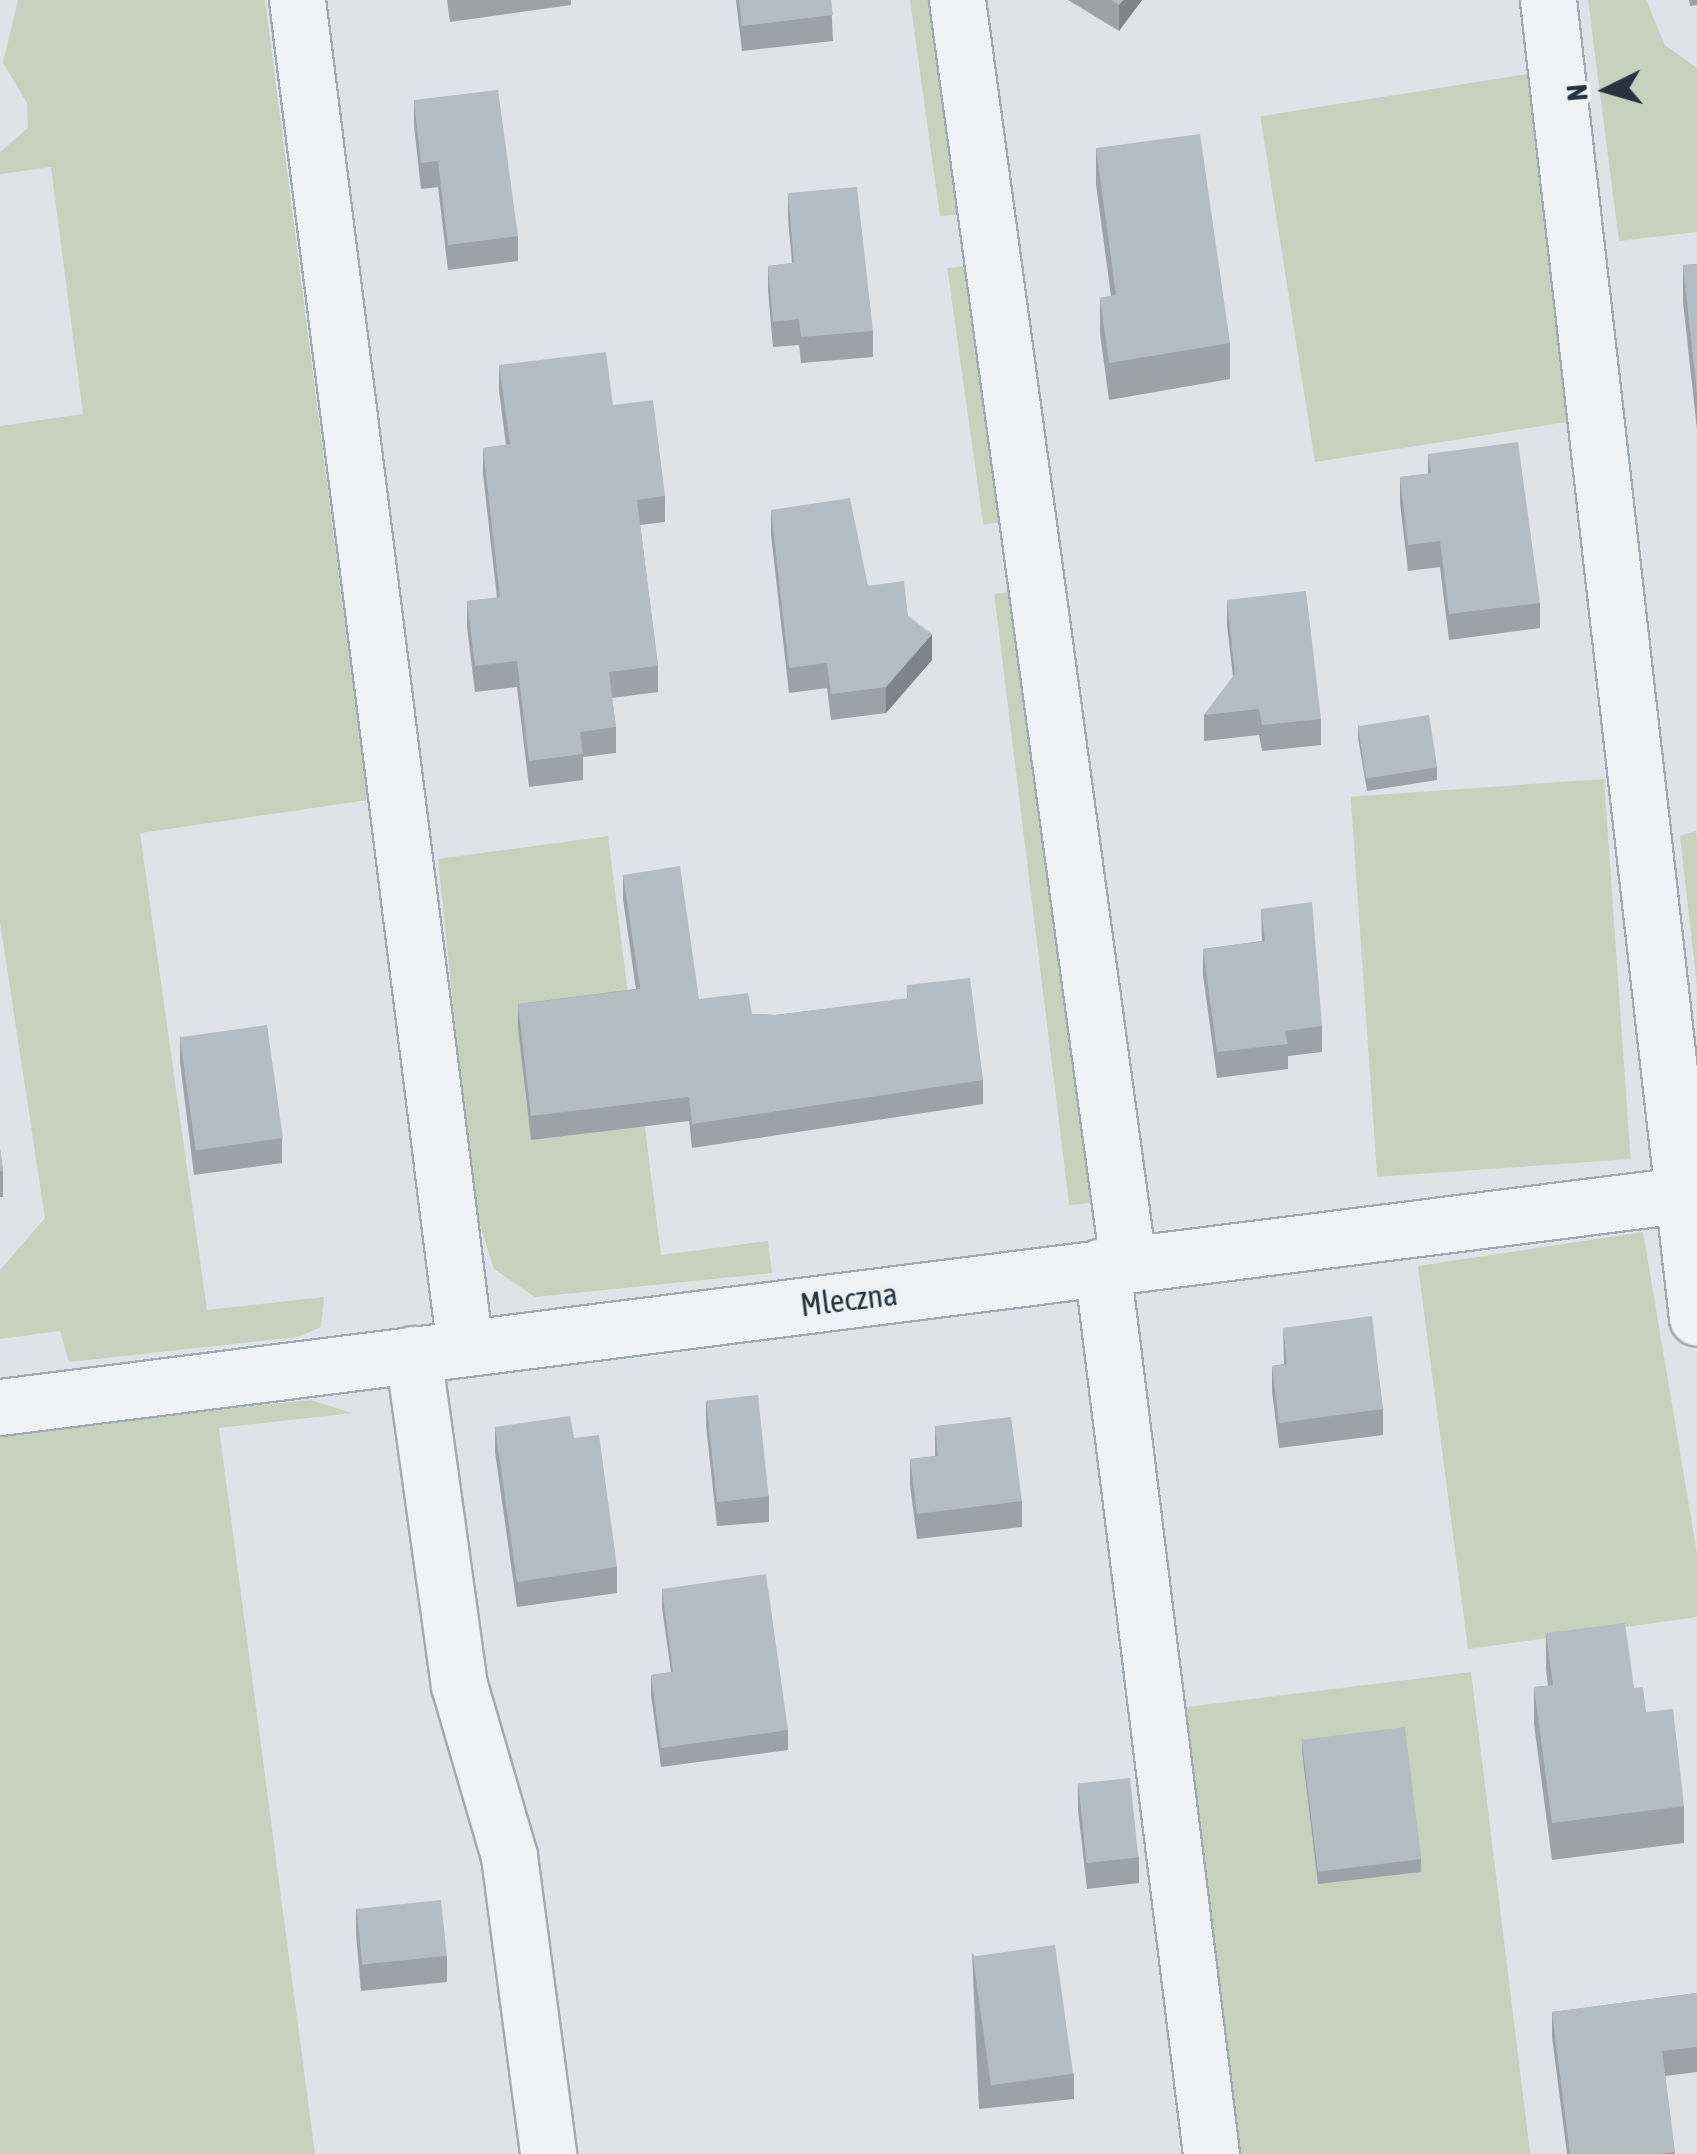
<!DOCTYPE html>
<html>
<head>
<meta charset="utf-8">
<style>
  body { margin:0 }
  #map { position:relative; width:1697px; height:2154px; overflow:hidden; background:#dde3e7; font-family:"Asap Condensed",sans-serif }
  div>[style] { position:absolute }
  .green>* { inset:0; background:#c6d2be; transform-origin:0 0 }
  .roads { filter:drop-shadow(2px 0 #a2abb1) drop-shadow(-2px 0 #a2abb1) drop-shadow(0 2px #a2abb1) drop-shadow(0 -2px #a2abb1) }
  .street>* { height:55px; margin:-27.5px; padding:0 27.5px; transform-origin:27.5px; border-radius:27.5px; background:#f0f3f6 }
  .wall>* { inset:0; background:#9ba3a9 }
  .shaded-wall>* { inset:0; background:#7e8489 }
  .building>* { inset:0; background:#b4bdc4; transform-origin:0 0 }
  span { translate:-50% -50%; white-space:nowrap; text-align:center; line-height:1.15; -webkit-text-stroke:8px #ecf2f5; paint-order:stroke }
  .street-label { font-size:32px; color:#26333e }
  .north { position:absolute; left:1557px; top:40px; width:100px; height:100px; -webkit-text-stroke:8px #ecf2f5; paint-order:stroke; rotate:265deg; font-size:28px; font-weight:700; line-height:40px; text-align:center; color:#26333e }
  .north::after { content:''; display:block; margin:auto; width:35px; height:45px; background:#26333e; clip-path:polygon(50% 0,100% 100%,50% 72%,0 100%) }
</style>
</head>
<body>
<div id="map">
  <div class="green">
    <div style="clip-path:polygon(18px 0,265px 0,368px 800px,140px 833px,207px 1310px,324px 1297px,321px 1327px,298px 1337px,69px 1362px,60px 1331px,0 1339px,0 1270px,45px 1218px,0 922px,0 426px,83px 414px,51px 167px,0 174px,0 152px,28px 128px,27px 103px,3px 63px)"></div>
    <div style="clip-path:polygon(910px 0,940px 0,966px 214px,940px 216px)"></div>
    <div style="clip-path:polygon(1588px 0,1646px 0,1665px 45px,1697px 68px,1697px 232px,1619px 241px)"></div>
    <div style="left:1527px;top:74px;width:350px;height:270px;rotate:81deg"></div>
    <div style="left:977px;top:264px;width:259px;height:30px;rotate:82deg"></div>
    <div style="left:1018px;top:591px;width:616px;height:24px;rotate:83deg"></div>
    <div style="left:1604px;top:779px;width:381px;height:254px;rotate:86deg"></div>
    <div style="clip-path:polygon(1696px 831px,1697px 838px,1697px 987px,1680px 836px)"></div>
    <div style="clip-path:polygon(608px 836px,661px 1255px,768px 1241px,772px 1273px,535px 1297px,494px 1269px,474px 1206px,438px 859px)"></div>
    <div style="clip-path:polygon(1643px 1232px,1697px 1553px,1697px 1617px,1468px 1649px,1418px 1266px)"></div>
    <div style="clip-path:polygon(311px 1400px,352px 1413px,219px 1428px,315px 2154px,0 2154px,0 1432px)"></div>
    <div style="left:1471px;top:1672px;width:486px;height:291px;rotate:83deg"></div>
  </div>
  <div class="roads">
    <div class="street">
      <div style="left:297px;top:0;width:1358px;rotate:82.9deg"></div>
      <div style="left:957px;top:0;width:1275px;rotate:82.29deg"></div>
      <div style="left:1548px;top:0;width:1326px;rotate:83.55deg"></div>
      <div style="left:1102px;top:1266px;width:895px;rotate:83deg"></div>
      <div style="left:413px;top:1354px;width:334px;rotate:82.1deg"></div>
      <div style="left:459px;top:1685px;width:178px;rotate:73.7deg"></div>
      <div style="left:509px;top:1856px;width:301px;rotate:82.5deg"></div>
      <div style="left:0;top:1407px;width:1710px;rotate:-7.19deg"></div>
    </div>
  </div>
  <div class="wall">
    <div style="clip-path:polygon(447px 0,571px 0,571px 5px,450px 22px)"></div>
    <div style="clip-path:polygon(736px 0,831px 0,833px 41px,742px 51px)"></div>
    <div style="clip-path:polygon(1068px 0,1142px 0,1119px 31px)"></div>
    <div style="clip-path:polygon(1689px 0,1697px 0,1697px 5px,1690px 6px)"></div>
    <div style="clip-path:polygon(414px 100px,518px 236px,518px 261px,448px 270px,438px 187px,421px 189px,414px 126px)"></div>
    <div style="clip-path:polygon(1096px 148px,1230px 343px,1230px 379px,1109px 400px,1100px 334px,1100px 298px,1111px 296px,1096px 184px)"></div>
    <div style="clip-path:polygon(788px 193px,873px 331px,873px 357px,801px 363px,799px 345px,773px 347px,768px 291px,768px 266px,792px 263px,788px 219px)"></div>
    <div style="clip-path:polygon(1697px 264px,1697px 430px,1683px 302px,1683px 265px)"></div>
    <div style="clip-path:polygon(499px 365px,613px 405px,665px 496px,665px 522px,640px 525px,658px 666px,658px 692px,612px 698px,616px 727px,616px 753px,583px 757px,583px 780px,529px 787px,517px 687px,475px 692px,467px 627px,467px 601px,497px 598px,483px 474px,483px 448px,506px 445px,499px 390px)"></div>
    <div style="clip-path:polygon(1428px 454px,1540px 603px,1540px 628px,1449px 640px,1440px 567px,1408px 571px,1400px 503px,1400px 477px,1428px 474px)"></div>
    <div style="clip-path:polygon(771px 510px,908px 616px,932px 660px,886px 713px,831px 720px,827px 688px,789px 693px,771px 535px)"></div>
    <div style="clip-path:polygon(1227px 600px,1321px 719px,1321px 745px,1262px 751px,1259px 735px,1204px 741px,1204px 715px,1233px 677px,1227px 626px)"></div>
    <div style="clip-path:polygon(1358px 725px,1437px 767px,1437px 780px,1367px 791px,1358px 738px)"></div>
    <div style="clip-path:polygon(623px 875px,699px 999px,752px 1014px,775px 1015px,907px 999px,907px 985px,983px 1080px,983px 1104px,692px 1148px,689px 1121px,531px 1140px,518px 1028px,518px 1004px,636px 989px,623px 899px)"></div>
    <div style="clip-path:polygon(1261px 909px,1322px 1026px,1322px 1052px,1288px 1056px,1288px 1069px,1217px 1078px,1203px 975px,1203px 949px,1262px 941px)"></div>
    <div style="clip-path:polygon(180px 1036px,282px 1138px,282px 1163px,194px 1175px,180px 1062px)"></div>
    <div style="clip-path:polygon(0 1149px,3px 1171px,3px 1197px,0 1197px)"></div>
    <div style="clip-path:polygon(1283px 1328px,1383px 1409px,1383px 1435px,1279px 1448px,1272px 1391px,1272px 1366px,1284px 1364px)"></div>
    <div style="clip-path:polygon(706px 1401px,769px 1496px,769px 1522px,717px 1526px,706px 1426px)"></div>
    <div style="clip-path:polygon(935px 1426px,1022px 1501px,1022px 1527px,917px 1539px,910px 1485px,910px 1459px,935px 1456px)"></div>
    <div style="clip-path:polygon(495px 1427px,574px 1438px,617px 1567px,617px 1593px,517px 1607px,495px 1452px)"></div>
    <div style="clip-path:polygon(662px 1589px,788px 1730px,788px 1750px,661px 1767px,651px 1695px,651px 1675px,671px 1672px,662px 1608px)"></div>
    <div style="clip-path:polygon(1546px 1633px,1634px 1688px,1646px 1712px,1684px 1806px,1684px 1843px,1552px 1860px,1534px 1724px,1534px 1687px,1548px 1686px,1546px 1669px)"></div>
    <div style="clip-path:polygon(1302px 1739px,1421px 1859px,1421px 1872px,1318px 1884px,1302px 1752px)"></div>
    <div style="clip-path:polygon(1078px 1784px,1139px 1857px,1139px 1883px,1087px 1889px,1078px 1810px)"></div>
    <div style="clip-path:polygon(356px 1909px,447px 1956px,447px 1982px,361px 1991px,356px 1934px)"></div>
    <div style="clip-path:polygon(972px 1953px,1074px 2074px,1074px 2099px,979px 2109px)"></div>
    <div style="clip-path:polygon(1697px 1993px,1697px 2072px,1665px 2076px,1675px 2154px,1567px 2154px,1552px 2037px,1552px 2012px)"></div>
  </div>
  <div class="shaded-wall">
    <div style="clip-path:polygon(1123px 0,1142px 0,1119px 31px,1119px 5px)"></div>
    <div style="clip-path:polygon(932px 634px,932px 660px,886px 713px,886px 687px)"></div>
  </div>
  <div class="building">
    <div style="clip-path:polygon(739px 0,831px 0,833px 15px,742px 26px)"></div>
    <div style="clip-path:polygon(1111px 0,1123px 0,1119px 5px)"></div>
    <div style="clip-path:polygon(498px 90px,518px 236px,448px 245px,438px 161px,421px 163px,414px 100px)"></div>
    <div style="clip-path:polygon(1200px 134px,1230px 343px,1109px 363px,1100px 298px,1116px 295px,1096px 148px)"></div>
    <div style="clip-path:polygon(857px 187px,873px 331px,801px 337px,799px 319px,773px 322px,768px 266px,794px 263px,788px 193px)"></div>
    <div style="clip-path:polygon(1697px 264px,1697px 394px,1683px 265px)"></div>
    <div style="clip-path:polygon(606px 352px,613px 405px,653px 400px,665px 496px,637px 500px,658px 666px,609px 672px,616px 727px,580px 732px,583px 754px,529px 761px,517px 661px,475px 666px,467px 601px,500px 597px,483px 448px,510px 444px,499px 365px)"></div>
    <div style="clip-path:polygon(1518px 442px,1540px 603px,1449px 614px,1440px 541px,1408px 545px,1400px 477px,1431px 473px,1428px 454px)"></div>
    <div style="clip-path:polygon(850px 498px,868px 586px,904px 581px,908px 616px,932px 634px,886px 687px,831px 694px,827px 663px,789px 668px,771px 510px)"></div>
    <div style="clip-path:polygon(1306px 591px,1321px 719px,1262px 725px,1259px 709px,1204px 715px,1235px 674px,1227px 600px)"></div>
    <div style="left:1429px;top:715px;width:53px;height:72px;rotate:81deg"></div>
    <div style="clip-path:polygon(680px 866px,699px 999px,748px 993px,752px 1014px,775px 1015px,908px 998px,907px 985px,970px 978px,983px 1080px,692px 1124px,689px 1097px,531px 1116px,518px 1004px,640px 989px,623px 875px)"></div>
    <div style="clip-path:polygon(1312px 902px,1322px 1026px,1285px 1031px,1288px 1044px,1217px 1052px,1203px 949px,1265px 941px,1261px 909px)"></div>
    <div style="left:267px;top:1025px;width:114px;height:88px;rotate:82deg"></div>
    <div style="clip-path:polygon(0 1149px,3px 1171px,0 1171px)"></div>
    <div style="clip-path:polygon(1372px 1316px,1383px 1409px,1279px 1423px,1272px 1366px,1287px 1364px,1283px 1328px)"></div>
    <div style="left:758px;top:1395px;width:102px;height:52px;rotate:84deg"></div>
    <div style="clip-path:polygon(570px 1416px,574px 1438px,599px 1435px,617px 1567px,517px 1582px,495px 1427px)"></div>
    <div style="clip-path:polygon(1011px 1417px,1022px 1501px,917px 1514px,910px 1459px,938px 1456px,935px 1426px)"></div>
    <div style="clip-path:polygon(766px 1574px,788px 1730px,661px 1748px,651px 1675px,673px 1672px,662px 1589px)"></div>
    <div style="clip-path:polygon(1625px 1623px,1634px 1688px,1643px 1687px,1646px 1712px,1673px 1709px,1684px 1806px,1552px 1823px,1534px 1687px,1553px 1685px,1546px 1633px)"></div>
    <div style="left:1405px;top:1727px;width:133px;height:104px;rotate:83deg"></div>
    <div style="left:1130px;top:1778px;width:80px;height:52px;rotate:84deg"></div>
    <div style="left:441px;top:1900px;width:56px;height:85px;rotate:84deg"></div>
    <div style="left:1055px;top:1945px;width:130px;height:83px;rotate:82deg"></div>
    <div style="clip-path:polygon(1697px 1993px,1697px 2047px,1662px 2051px,1675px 2152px,1658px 2154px,1570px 2154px,1552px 2012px)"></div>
  </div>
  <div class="street-label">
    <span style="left:849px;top:1300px;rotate:-7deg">Mleczna</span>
  </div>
  <div class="north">N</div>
</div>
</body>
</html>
